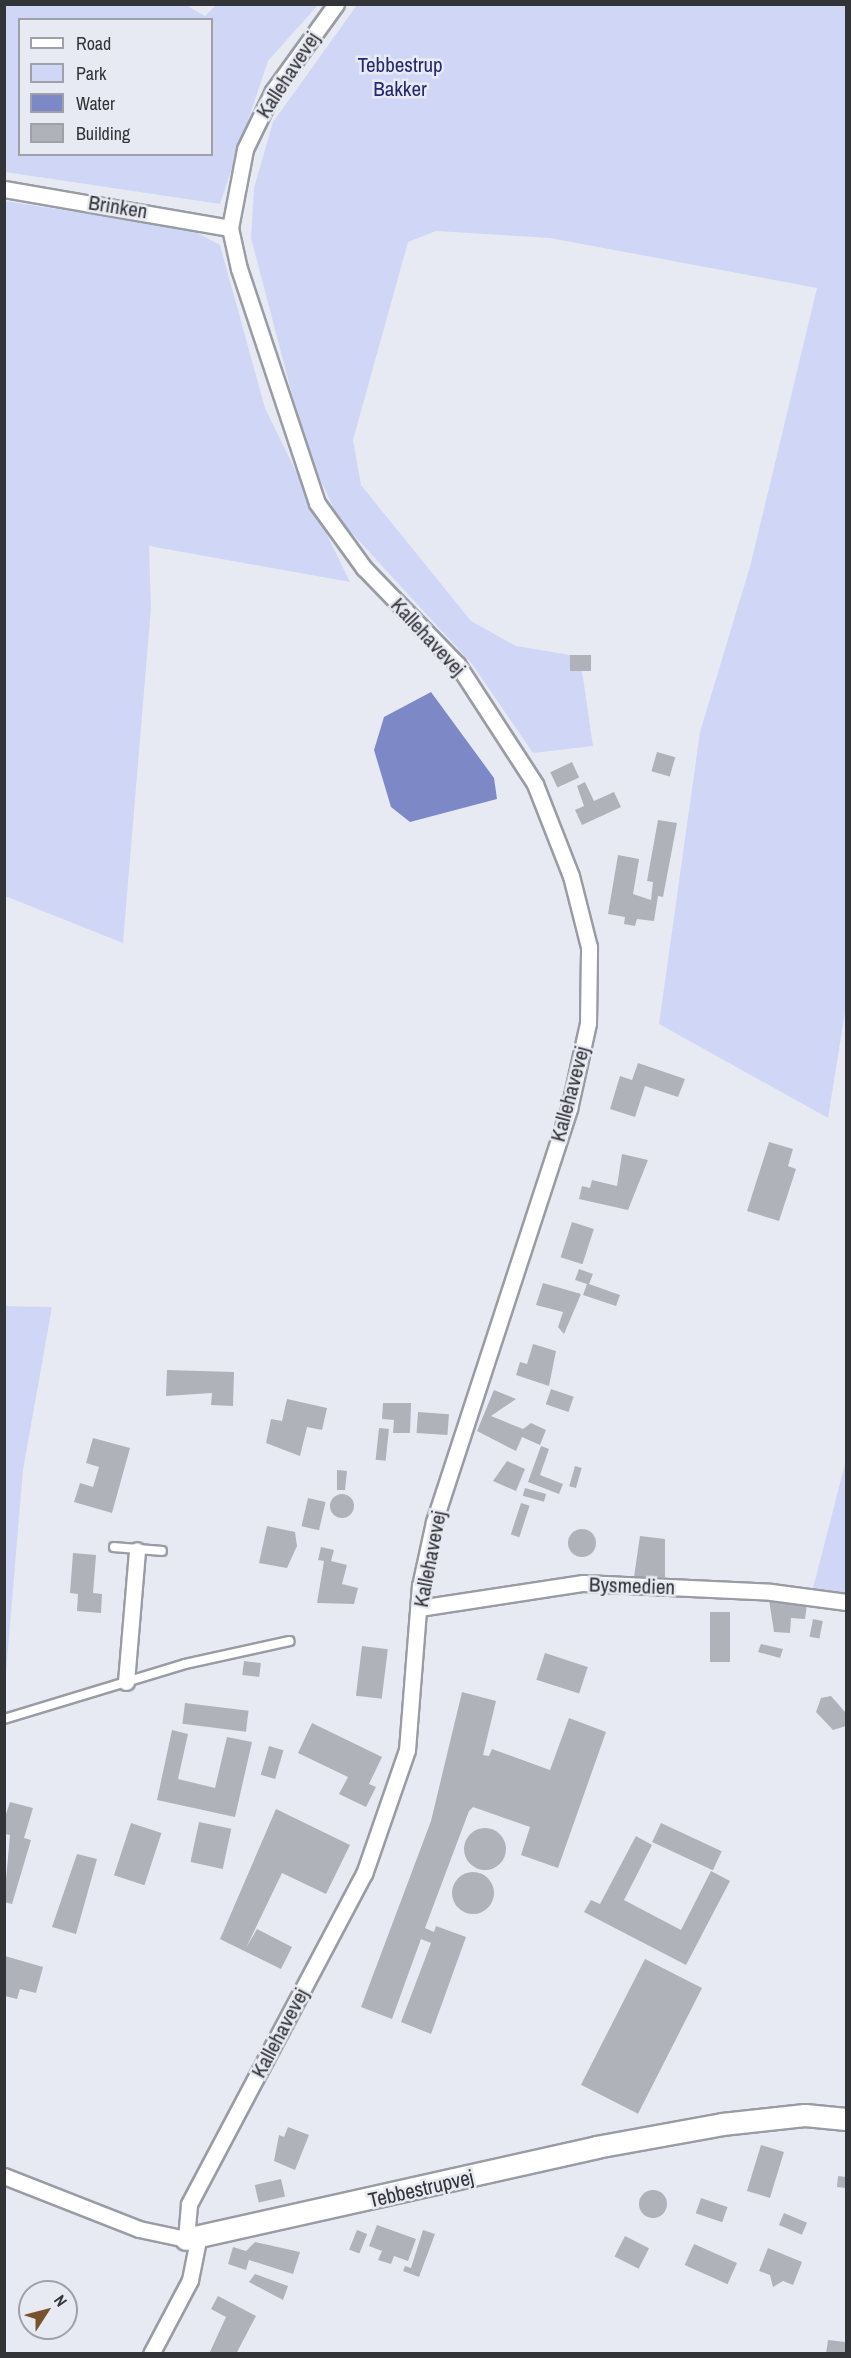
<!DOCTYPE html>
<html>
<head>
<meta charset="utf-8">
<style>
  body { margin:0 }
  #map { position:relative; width:851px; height:2358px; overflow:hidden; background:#e8eaf3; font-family:"Archivo Narrow",sans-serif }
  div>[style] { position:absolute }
  .green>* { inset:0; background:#d0d7f6 }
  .water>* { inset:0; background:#7d89c7 }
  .building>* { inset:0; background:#b0b2ba; transform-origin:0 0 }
  .round { border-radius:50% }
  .roads { filter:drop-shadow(2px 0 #9a9ca4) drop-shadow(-2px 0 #9a9ca4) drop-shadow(0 2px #9a9ca4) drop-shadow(0 -2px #9a9ca4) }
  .lane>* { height:8px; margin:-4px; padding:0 4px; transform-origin:4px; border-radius:4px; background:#fff }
  .street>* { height:15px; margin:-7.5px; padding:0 7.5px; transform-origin:7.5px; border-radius:7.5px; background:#fff }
  .secondary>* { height:21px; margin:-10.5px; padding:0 10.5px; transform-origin:10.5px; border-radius:10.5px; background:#fff }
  span { translate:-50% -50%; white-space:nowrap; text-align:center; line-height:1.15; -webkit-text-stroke:5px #e8eaf3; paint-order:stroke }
  .park-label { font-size:21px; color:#252972 }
  .street-label { font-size:21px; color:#333437 }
  .frame { position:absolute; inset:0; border:6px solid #333437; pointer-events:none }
  .legend { position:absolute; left:18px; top:18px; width:195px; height:138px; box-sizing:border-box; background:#e8eaf3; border:2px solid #a0a1a8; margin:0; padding:8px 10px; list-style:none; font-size:18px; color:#333437 }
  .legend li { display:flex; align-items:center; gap:12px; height:30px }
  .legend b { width:30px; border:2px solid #a0a1a8 }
  .north { position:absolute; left:18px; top:2280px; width:60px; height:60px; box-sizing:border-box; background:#e8eaf3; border:2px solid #a0a1a8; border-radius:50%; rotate:54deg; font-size:16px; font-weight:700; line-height:24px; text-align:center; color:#333437 }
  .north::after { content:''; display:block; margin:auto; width:21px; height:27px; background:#77522d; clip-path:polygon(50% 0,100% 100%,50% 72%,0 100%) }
</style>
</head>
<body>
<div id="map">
  <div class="green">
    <div style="clip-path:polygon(evenodd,5px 5px,186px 5px,205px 16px,216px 5px,318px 5px,268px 61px,220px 204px,5px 172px,5px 5px,20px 20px,212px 20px,212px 154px,20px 154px,20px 20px)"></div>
    <div style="clip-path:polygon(357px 5px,846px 5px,846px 1006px,828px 1118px,659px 1024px,700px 732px,751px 563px,817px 288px,550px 238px,436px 231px,408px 242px,353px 440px,361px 485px,471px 621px,516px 646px,570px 655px,570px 671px,582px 671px,593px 746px,533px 753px,472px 664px,338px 518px,306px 448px,251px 238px,254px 188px,273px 122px)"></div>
    <div style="clip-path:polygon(4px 201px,190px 229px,220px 245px,265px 408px,350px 582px,149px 546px,151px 608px,123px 943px,5px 896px)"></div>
    <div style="clip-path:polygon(5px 1306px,52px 1307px,23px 1470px,5px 1685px)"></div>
    <div style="clip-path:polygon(846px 1460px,846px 1596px,813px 1588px)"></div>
  </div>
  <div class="water">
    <div style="clip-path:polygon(431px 692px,494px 778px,497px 799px,410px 822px,391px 807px,374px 750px,384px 717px)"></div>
  </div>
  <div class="building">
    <div style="left:570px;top:655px;width:21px;height:16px"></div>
    <div style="left:657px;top:752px;width:19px;height:20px;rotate:16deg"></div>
    <div style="left:572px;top:762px;width:17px;height:24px;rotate:65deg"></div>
    <div style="clip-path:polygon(585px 782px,594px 801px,614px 792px,621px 807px,582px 825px,575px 810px,584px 806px,577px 786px)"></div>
    <div style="clip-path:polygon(658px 820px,677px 823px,663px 897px,658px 896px,654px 921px,637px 919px,635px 926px,624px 924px,625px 917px,608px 914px,618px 855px,639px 859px,633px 894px,651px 900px,653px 882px,647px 881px)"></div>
    <div style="clip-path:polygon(638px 1063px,685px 1079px,678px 1097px,645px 1086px,635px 1117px,610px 1109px,620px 1076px,632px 1080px)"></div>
    <div style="clip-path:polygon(769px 1142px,793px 1149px,788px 1166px,796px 1169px,779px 1221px,747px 1211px)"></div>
    <div style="clip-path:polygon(622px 1154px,648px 1160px,628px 1210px,579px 1199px,582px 1186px,590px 1188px,592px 1180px,617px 1186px)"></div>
    <div style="left:572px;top:1222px;width:23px;height:37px;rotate:18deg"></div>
    <div style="clip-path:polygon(579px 1269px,593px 1274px,589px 1284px,620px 1295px,616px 1306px,583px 1295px,587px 1284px,575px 1280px)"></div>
    <div style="clip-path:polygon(543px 1283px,581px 1294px,564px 1334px,558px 1327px,563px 1312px,536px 1305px)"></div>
    <div style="clip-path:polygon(533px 1344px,556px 1351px,549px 1386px,516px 1375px,520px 1362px,527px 1364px)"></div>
    <div style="clip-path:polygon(167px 1370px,234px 1372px,233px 1406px,211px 1405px,212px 1393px,166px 1396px)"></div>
    <div style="left:551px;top:1389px;width:24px;height:16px;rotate:19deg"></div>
    <div style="clip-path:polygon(494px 1390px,516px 1399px,491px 1416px,523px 1429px,531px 1423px,546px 1430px,540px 1445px,522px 1437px,516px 1451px,477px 1431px)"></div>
    <div style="clip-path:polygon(287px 1399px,327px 1408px,322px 1430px,307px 1427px,300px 1456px,266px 1443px,271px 1419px,282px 1421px)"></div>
    <div style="clip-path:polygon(383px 1403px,411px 1403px,410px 1433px,393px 1433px,394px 1420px,382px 1419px)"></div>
    <div style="left:418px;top:1412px;width:31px;height:21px;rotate:4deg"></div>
    <div style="left:379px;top:1428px;width:10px;height:32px;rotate:6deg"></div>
    <div style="clip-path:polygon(93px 1438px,130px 1448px,112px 1513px,74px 1502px,80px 1483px,93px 1487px,99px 1467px,86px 1463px)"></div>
    <div style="clip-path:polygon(541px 1446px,549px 1449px,540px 1475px,563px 1484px,559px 1494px,528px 1482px)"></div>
    <div style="clip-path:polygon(507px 1461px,525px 1469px,516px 1491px,493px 1481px)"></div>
    <div style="left:575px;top:1466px;width:7px;height:21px;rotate:16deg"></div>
    <div style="clip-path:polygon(337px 1470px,347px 1471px,345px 1490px,337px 1490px)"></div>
    <div style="left:525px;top:1488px;width:22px;height:8px;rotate:16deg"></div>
    <div class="round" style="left:330px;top:1494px;width:24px;height:24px"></div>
    <div style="left:308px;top:1498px;width:18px;height:29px;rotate:13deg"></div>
    <div style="left:521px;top:1503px;width:9px;height:33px;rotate:18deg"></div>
    <div style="clip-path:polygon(267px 1526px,295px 1532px,297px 1546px,287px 1568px,259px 1563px)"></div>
    <div class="round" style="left:568px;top:1529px;width:28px;height:28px"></div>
    <div style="clip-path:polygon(640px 1536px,665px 1539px,665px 1577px,634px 1577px)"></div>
    <div style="clip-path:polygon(321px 1547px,334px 1550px,331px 1561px,347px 1565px,342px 1584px,358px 1588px,354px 1604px,317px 1603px,324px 1561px,318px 1560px)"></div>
    <div style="clip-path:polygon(73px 1553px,96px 1555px,93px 1593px,102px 1594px,101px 1613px,77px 1611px,78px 1594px,70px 1593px)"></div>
    <div style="clip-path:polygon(769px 1600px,807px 1604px,805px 1619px,791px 1618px,790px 1633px,774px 1632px)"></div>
    <div style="left:710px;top:1612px;width:20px;height:50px"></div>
    <div style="left:813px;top:1619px;width:10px;height:18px;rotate:11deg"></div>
    <div style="clip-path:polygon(761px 1644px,783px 1649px,780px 1658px,758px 1652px)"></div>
    <div style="left:362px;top:1646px;width:26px;height:50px;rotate:7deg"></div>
    <div style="left:545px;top:1653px;width:45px;height:28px;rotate:18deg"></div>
    <div style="left:244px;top:1661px;width:17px;height:14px;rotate:7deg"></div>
    <div style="clip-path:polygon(462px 1692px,496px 1701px,483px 1755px,489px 1756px,492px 1749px,550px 1770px,569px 1718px,606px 1732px,558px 1868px,521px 1855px,530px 1827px,473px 1807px,469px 1811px,425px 1928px,434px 1932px,436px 1926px,466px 1937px,431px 2034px,401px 2022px,431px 1943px,421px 1939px,392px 2019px,361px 2007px,431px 1821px)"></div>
    <div style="clip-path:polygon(831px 1696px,846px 1713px,846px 1726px,833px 1730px,816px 1712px,821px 1698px)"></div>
    <div style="left:185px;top:1703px;width:64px;height:21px;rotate:7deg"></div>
    <div style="clip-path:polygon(312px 1723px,382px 1757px,369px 1784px,376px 1787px,366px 1807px,339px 1794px,348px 1777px,298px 1753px)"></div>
    <div style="clip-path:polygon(172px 1730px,188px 1734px,178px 1779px,215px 1788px,227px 1737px,252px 1742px,235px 1817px,157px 1800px)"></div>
    <div style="left:269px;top:1746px;width:15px;height:30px;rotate:16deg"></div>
    <div style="clip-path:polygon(10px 1802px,33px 1808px,24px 1838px,31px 1840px,12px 1904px,4px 1902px,10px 1835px,4px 1834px,4px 1820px)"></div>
    <div style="clip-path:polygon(276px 1809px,350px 1845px,326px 1894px,282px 1873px,246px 1948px,257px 1929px,292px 1947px,281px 1969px,220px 1939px)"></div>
    <div style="left:199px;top:1822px;width:33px;height:41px;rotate:12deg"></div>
    <div style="left:131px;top:1823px;width:32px;height:55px;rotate:18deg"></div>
    <div style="left:661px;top:1823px;width:67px;height:21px;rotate:25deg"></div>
    <div class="round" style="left:464px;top:1828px;width:42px;height:42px"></div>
    <div style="clip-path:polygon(636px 1836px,652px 1845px,624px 1900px,681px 1930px,711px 1871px,730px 1881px,686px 1965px,584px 1912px,591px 1900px,600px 1904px)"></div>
    <div style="clip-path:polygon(77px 1854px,97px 1859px,76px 1934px,52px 1927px)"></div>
    <div class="round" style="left:452px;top:1872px;width:42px;height:42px"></div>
    <div style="clip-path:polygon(5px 1956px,43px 1967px,36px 1993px,20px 1989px,17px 1999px,5px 1996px)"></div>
    <div style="left:645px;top:1959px;width:64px;height:141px;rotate:27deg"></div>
    <div style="clip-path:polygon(288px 2127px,309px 2135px,295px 2170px,274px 2161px,279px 2135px,284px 2137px)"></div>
    <div style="left:761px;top:2145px;width:24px;height:48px;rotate:17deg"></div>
    <div style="clip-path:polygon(838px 2176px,846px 2177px,846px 2188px,837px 2187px)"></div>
    <div style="left:281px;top:2179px;width:18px;height:27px;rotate:77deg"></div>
    <div class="round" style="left:639px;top:2190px;width:28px;height:28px"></div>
    <div style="left:701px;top:2198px;width:28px;height:16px;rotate:19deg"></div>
    <div style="left:784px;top:2213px;width:25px;height:13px;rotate:23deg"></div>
    <div style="clip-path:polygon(377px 2225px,416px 2239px,408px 2261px,394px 2256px,391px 2264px,378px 2260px,382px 2251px,369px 2246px)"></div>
    <div style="left:357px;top:2230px;width:11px;height:21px;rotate:22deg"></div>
    <div style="clip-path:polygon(423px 2230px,435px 2234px,419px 2277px,403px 2271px,405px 2266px,411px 2268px)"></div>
    <div style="left:625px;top:2236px;width:27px;height:23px;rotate:27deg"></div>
    <div style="clip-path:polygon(255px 2242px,300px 2252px,293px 2274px,249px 2260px,246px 2270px,228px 2264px,233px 2247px,246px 2251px)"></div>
    <div style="left:694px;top:2244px;width:47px;height:23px;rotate:24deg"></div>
    <div style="clip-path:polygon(768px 2248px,802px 2262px,793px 2285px,783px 2281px,773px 2287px,770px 2275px,759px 2271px)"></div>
    <div style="clip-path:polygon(255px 2274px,288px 2286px,283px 2300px,249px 2282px)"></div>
    <div style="clip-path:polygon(218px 2296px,256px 2316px,236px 2354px,209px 2354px,226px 2317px,211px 2309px)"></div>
    <div style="clip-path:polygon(828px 2340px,846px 2342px,846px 2354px,826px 2354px)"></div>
  </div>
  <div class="roads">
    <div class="lane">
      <div style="left:114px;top:1547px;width:48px;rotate:4.8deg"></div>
      <div style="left:4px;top:1719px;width:189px;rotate:-16.9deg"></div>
      <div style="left:185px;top:1664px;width:107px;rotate:-12.4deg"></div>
    </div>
    <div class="street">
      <div style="left:4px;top:189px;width:229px;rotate:9.8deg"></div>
      <div style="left:419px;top:1608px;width:166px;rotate:-8.7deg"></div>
      <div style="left:583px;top:1583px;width:188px;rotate:2.7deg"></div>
      <div style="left:771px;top:1592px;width:76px;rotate:7.6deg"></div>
      <div style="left:126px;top:1682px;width:132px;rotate:-85.2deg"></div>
      <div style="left:4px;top:2176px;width:145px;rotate:21.4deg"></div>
      <div style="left:139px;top:2229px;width:48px;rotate:12deg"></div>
      <div style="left:186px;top:2239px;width:35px;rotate:-85deg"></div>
      <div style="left:189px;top:2204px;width:374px;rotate:-62.1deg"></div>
      <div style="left:364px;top:1874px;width:131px;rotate:-70.9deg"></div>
      <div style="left:407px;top:1750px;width:165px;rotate:-85.5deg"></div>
      <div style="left:420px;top:1586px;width:66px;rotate:-77.7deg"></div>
      <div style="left:434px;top:1522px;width:435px;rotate:-71.9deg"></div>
      <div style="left:569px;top:1109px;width:88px;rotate:-77.5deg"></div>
      <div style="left:588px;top:1023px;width:76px;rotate:-89.2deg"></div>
      <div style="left:589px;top:947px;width:73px;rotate:-104.2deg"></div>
      <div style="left:571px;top:876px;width:99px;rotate:-111.4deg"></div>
      <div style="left:535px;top:784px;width:143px;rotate:-123deg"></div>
      <div style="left:457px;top:664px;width:134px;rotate:-134.1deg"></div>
      <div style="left:364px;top:568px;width:80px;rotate:-125.9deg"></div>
      <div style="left:317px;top:503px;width:247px;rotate:-108.4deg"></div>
      <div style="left:239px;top:269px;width:42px;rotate:-102.4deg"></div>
      <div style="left:230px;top:228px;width:80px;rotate:-79.2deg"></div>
      <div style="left:245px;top:149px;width:64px;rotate:-64.2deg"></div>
      <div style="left:273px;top:91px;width:107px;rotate:-54.1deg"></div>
      <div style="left:151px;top:2354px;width:84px;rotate:-62.2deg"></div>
      <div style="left:190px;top:2280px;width:41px;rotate:-78.7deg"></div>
    </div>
    <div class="secondary">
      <div style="left:186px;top:2239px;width:420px;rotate:-12.6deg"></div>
      <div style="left:596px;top:2147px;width:128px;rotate:-10.3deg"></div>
      <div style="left:722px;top:2124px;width:83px;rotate:-6.2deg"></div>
      <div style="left:805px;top:2115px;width:41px;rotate:5.6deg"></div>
    </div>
  </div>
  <div class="park-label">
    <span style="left:400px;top:77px">Tebbestrup<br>Bakker</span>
  </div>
  <div class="street-label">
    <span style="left:288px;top:75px;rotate:-57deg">Kallehavevej</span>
    <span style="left:118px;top:207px;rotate:9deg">Brinken</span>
    <span style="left:428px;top:637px;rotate:47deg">Kallehavevej</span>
    <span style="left:570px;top:1094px;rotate:-75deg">Kallehavevej</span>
    <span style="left:430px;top:1559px;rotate:-79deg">Kallehavevej</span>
    <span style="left:632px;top:1586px;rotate:2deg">Bysmedien</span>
    <span style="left:280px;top:2033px;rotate:-62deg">Kallehavevej</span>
    <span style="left:421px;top:2189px;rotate:-13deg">Tebbestrupvej</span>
  </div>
  <div class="frame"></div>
  <ul class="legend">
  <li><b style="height:8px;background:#fff"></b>Road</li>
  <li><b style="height:16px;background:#d0d7f6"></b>Park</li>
  <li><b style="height:16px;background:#7d89c7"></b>Water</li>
  <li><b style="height:16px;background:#b0b2ba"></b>Building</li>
  </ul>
  <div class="north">N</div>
</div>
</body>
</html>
